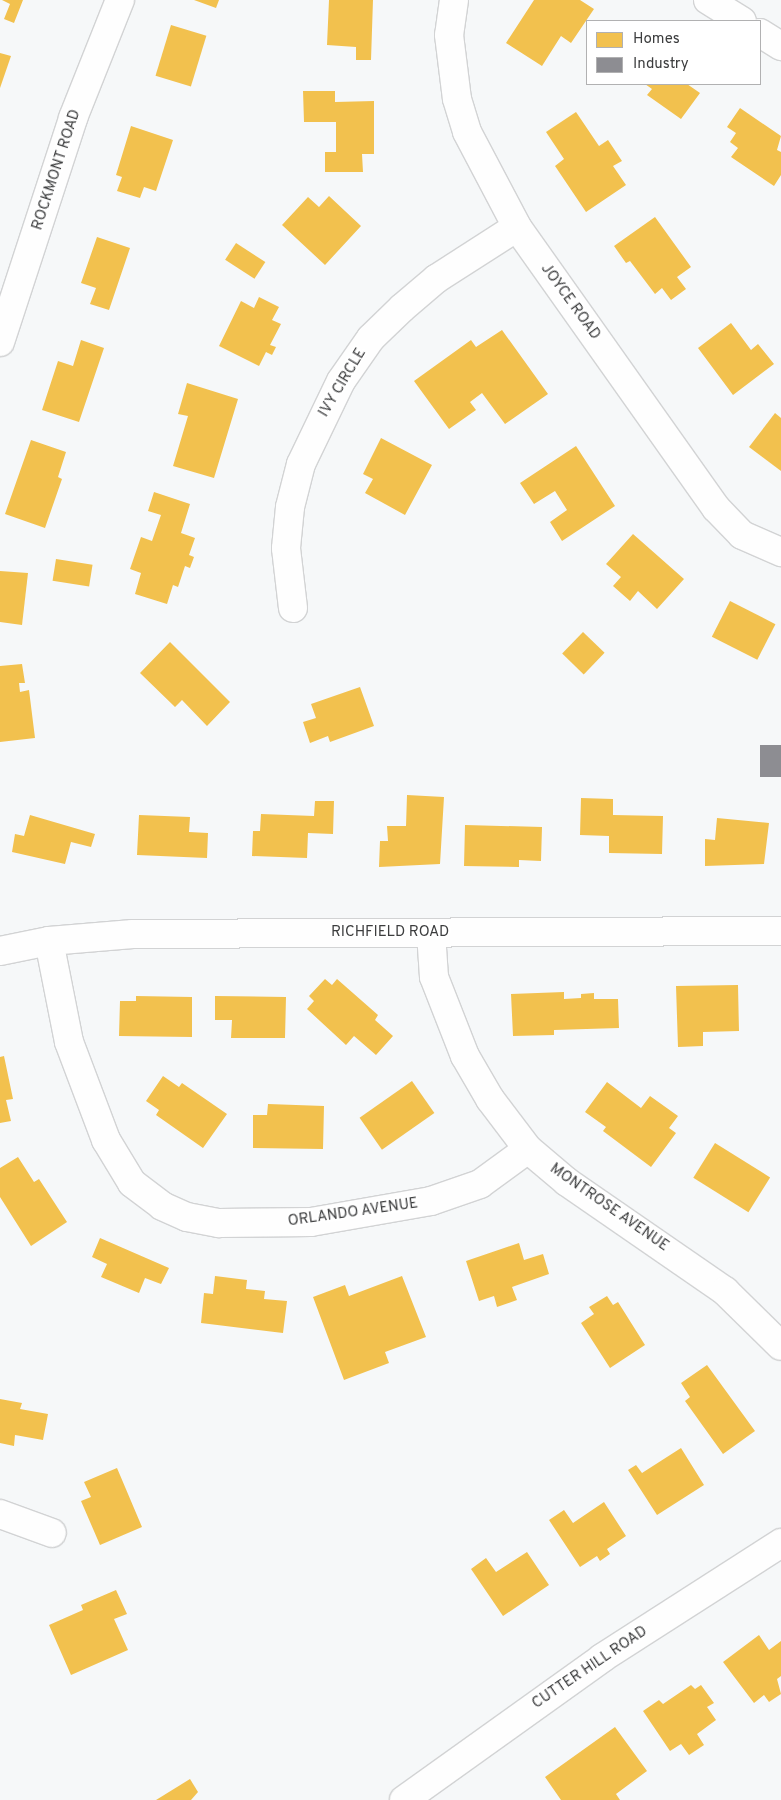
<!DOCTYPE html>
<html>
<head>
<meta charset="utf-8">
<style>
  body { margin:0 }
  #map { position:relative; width:781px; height:1800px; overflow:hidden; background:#f6f8f9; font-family:Overpass,sans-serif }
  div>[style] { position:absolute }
  .homes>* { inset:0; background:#f2c14e; transform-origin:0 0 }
  .industry>* { inset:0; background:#8d8d92; transform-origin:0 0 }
  .roads { filter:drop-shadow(1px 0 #d2d3d4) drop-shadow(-1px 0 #d2d3d4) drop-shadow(0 1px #d2d3d4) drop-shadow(0 -1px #d2d3d4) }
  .street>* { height:28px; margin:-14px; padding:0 14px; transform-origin:14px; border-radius:14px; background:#fefefe }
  span { translate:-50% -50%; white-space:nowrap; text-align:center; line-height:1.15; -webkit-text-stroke:5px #fff; paint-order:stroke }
  .street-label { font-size:15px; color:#3c3d3e }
  .legend { position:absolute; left:586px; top:20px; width:175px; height:65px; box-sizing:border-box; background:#fff; border:1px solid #b1b1b2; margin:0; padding:6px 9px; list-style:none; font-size:15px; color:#3c3d3e }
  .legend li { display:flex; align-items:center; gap:10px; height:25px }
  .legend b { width:25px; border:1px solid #b1b1b2 }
</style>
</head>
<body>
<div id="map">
  <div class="homes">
    <div style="clip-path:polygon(2px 0,23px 0,14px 23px,4px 19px,10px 4px)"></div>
    <div style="clip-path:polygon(194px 0,219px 0,216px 8px)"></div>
    <div style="clip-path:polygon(329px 0,373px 0,371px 60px,356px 60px,356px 47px,327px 45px)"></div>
    <div style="clip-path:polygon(534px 0,580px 0,594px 9px,571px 43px,561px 36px,542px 66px,506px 43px)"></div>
    <div style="left:171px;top:25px;width:37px;height:53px;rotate:17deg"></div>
    <div style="clip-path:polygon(0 53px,11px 56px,0 88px)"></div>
    <div style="clip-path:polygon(645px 84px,687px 84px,700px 93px,681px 119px,647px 95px,652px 89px)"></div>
    <div style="clip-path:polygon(303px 91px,335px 91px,335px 102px,374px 101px,374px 154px,362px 154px,363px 172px,325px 172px,325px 152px,336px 152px,336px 122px,304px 122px)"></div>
    <div style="clip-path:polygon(740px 108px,781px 136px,777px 150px,781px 152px,781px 175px,774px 186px,731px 157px,738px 148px,730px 142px,736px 133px,727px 127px)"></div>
    <div style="clip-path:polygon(576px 112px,599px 146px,608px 140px,622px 161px,613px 166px,626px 185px,586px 212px,555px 166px,564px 159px,546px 132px)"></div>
    <div style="clip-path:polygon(131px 126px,173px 140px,156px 191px,144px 187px,140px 198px,117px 191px,122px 177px,116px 175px)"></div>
    <div style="clip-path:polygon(329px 196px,361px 226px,325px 265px,282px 225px,308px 197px,319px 207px)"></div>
    <div style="clip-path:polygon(655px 217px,691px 267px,677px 277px,686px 289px,671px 300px,662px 288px,655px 294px,630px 261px,626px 263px,614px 246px)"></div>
    <div style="clip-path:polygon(97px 237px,130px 248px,109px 310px,90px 304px,96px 288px,81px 283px)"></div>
    <div style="left:236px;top:243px;width:35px;height:20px;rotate:33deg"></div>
    <div style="clip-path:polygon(259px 297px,279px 307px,272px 320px,281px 324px,270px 345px,276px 347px,272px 355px,266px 352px,259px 366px,219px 346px,241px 301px,254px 308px)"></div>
    <div style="clip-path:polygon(731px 323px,751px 350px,758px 344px,774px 364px,733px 395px,698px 348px)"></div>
    <div style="clip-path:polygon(502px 330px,548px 394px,505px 424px,482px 393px,470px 402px,476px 410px,449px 429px,414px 381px,471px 340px,476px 347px)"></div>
    <div style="clip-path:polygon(81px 340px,104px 348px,79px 422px,42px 410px,58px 361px,73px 366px)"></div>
    <div style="clip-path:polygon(187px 383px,238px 399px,214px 478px,173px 466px,188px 416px,178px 414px)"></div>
    <div style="clip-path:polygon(775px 413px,781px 418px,781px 471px,749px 447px)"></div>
    <div style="clip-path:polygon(381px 438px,432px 465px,405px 515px,365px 493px,373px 479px,363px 474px)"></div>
    <div style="clip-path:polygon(31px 440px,66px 452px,58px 477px,62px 479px,45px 528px,5px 514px)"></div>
    <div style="clip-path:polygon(576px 446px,615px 506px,562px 541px,550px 522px,567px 510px,555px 491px,534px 504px,520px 483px)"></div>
    <div style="clip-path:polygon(154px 492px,190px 504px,181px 533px,195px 538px,189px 555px,194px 557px,190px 568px,185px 566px,178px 587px,173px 585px,167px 604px,135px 594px,141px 573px,130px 569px,141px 537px,152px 541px,161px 515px,148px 511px)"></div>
    <div style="clip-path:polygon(633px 534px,684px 579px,657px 609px,638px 591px,630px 601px,613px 586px,621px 577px,606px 564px)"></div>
    <div style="left:56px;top:559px;width:37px;height:22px;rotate:9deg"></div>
    <div style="clip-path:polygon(0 571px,28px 573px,22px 625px,0 622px)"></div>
    <div style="left:730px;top:601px;width:51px;height:40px;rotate:27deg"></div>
    <div style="left:583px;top:632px;width:30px;height:30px;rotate:44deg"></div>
    <div style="clip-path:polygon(170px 642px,230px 702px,207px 726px,182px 700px,175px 707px,140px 673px)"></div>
    <div style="clip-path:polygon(22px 664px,25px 683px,19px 683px,20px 692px,29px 690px,35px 738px,0 742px,0 666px)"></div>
    <div style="clip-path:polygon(360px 687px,374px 726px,330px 742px,328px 736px,310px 743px,303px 722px,316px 718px,311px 704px)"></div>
    <div style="clip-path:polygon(407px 795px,444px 797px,440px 864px,379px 867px,380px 841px,388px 841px,387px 826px,406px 826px)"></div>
    <div style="clip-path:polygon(581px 798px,613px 799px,613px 815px,663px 816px,662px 854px,609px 853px,609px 836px,580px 835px)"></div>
    <div style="clip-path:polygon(315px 801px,334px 801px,333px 834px,308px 833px,307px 858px,252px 856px,253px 831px,260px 831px,261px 814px,314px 816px)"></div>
    <div style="clip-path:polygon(30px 815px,95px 834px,91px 847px,71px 842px,65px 864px,12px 852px,15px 834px,24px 836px)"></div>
    <div style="clip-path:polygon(139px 815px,190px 817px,189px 832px,208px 833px,207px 858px,137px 855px)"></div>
    <div style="clip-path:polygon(717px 818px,769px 823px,764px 864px,705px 866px,705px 839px,715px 840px)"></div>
    <div style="clip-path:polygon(465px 825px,542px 827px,541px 861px,519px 860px,519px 867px,464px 866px)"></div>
    <div style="clip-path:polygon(325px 979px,332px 985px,337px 979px,378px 1015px,375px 1020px,393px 1036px,376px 1055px,354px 1036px,346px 1045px,307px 1009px,314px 1001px,309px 996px)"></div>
    <div style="clip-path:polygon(738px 985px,739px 1031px,703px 1032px,703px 1046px,678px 1047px,676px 986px)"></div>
    <div style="clip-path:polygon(564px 992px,564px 999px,581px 998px,581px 994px,594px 993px,594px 999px,618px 999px,619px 1028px,554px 1030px,554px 1035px,513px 1036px,511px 994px)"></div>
    <div style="clip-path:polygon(136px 996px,192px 997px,192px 1037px,119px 1036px,120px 1001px,136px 1001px)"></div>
    <div style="clip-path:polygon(215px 996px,286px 997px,285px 1038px,231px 1038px,232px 1020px,215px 1020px)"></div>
    <div style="clip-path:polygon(4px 1056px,13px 1099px,6px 1100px,11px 1121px,0 1123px,0 1057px)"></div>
    <div style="clip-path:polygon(163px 1076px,179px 1087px,182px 1083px,227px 1114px,203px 1148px,156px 1115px,159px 1110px,146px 1101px)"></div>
    <div style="left:412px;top:1081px;width:39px;height:64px;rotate:55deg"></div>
    <div style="clip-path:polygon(607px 1082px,641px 1108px,650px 1096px,678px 1116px,669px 1128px,676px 1133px,651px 1167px,603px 1131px,606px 1127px,585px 1112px)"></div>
    <div style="clip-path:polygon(268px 1104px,324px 1106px,323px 1149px,253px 1148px,253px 1115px,267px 1115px)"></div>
    <div style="left:715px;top:1143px;width:65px;height:41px;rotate:32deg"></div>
    <div style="clip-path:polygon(18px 1157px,34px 1182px,39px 1179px,67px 1222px,31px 1246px,0 1197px,0 1168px)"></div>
    <div style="clip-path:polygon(100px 1238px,169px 1268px,161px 1284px,145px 1278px,139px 1293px,101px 1277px,107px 1264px,92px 1257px)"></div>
    <div style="clip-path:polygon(519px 1243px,524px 1260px,543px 1254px,549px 1274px,512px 1287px,517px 1300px,497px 1307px,494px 1296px,479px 1301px,466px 1261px)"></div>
    <div style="clip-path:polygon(215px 1276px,247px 1280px,246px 1289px,265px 1291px,264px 1299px,287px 1301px,283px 1333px,201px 1323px,204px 1293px,213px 1294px)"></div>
    <div style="clip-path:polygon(402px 1276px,426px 1337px,385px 1352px,389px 1363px,344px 1380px,313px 1297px,345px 1285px,349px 1296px)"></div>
    <div style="clip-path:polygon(607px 1296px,613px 1305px,618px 1302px,645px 1345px,610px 1368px,581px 1323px,594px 1314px,589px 1307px)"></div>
    <div style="clip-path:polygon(707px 1365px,755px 1431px,723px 1454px,685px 1401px,690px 1397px,681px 1383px)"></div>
    <div style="clip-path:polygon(0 1399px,22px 1403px,20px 1409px,48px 1414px,43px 1440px,15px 1435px,14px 1446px,0 1443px)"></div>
    <div style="clip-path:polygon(681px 1448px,704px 1485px,657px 1515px,628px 1470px,636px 1465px,642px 1473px)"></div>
    <div style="clip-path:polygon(117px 1468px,142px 1527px,100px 1545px,81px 1501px,91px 1497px,84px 1482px)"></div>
    <div style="clip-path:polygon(604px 1502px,626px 1536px,607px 1549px,610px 1554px,600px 1561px,597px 1556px,580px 1567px,549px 1520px,564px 1510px,573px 1523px)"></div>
    <div style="clip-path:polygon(527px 1552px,549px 1585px,503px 1616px,471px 1569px,486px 1558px,496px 1572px)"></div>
    <div style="clip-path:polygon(116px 1590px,127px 1614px,114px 1619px,128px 1650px,71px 1675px,49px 1625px,83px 1610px,81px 1605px)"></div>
    <div style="clip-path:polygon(759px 1635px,769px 1650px,781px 1641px,781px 1676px,777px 1679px,781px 1694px,769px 1702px,764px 1695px,754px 1703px,723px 1662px)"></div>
    <div style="clip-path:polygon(691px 1685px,695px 1689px,701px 1685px,714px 1703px,707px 1707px,716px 1720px,697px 1734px,704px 1745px,689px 1755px,681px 1744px,670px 1751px,643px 1711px,659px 1700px,663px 1704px)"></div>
    <div style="clip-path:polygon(615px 1727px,647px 1771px,616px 1794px,620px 1800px,561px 1800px,545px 1777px)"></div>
    <div style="clip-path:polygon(190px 1779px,198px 1792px,191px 1800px,156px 1800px)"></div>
  </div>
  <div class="industry">
    <div style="left:781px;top:745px;width:32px;height:21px;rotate:90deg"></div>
  </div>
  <div class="roads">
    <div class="street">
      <div style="left:454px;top:0;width:35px;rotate:98deg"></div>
      <div style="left:449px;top:35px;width:64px;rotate:82.9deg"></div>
      <div style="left:457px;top:99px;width:34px;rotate:73deg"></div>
      <div style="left:467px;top:132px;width:107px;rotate:62.2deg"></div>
      <div style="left:517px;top:227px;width:344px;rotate:54.7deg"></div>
      <div style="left:716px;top:508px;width:37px;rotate:46deg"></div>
      <div style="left:742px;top:535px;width:43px;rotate:23.6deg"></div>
      <div style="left:708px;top:0;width:40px;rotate:32deg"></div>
      <div style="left:760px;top:33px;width:25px;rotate:32deg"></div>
      <div style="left:0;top:342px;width:236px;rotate:-71.9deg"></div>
      <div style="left:73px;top:118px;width:127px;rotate:-68.3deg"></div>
      <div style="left:293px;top:608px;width:60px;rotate:-96.7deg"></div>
      <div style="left:286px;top:548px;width:41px;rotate:-84.4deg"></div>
      <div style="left:290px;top:507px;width:44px;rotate:-75.7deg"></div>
      <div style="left:301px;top:464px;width:92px;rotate:-64.3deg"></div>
      <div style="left:341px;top:381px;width:52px;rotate:-55.1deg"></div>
      <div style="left:371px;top:338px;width:43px;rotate:-44.1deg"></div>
      <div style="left:402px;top:308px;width:45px;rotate:-40.5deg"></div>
      <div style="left:436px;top:279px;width:96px;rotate:-32.7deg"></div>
      <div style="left:431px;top:933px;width:44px;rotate:86.1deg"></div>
      <div style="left:434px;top:977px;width:85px;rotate:68.6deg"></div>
      <div style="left:465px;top:1056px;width:50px;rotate:59.8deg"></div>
      <div style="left:490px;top:1099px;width:63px;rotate:52.8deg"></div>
      <div style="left:528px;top:1149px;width:51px;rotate:40.2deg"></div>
      <div style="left:567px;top:1182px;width:192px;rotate:34.6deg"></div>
      <div style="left:725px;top:1291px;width:78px;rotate:44.5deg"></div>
      <div style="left:49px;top:941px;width:103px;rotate:78.8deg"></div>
      <div style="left:69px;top:1042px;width:105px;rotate:69.3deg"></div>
      <div style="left:106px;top:1140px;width:50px;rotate:58.8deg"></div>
      <div style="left:132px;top:1183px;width:38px;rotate:37deg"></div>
      <div style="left:162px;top:1206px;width:27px;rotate:24deg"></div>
      <div style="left:187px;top:1217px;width:33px;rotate:11deg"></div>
      <div style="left:219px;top:1223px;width:92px;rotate:-0.6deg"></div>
      <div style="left:311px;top:1222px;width:122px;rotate:-9.9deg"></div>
      <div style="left:431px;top:1201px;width:52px;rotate:-19.1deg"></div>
      <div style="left:480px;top:1184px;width:59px;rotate:-36.1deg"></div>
      <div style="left:0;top:951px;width:50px;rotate:-11.5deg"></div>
      <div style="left:49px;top:941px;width:84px;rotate:-4.8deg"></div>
      <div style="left:133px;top:934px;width:648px;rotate:-0.27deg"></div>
      <div style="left:0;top:1514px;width:55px;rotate:20.1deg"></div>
      <div style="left:404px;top:1800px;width:244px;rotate:-35.6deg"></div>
      <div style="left:602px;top:1658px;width:213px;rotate:-32.7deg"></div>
    </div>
  </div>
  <div class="street-label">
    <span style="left:57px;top:170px;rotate:-72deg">ROCKMONT ROAD</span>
    <span style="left:570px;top:302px;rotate:54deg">JOYCE ROAD</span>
    <span style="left:343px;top:383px;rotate:-59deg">IVY CIRCLE</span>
    <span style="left:390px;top:933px">RICHFIELD ROAD</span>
    <span style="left:609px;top:1208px;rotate:35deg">MONTROSE AVENUE</span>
    <span style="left:353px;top:1213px;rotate:-8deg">ORLANDO AVENUE</span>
    <span style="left:590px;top:1668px;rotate:-34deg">CUTTER HILL ROAD</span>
  </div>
  <ul class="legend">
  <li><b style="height:14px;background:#f2c14e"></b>Homes</li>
  <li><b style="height:14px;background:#8d8d92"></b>Industry</li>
  </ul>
</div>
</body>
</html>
